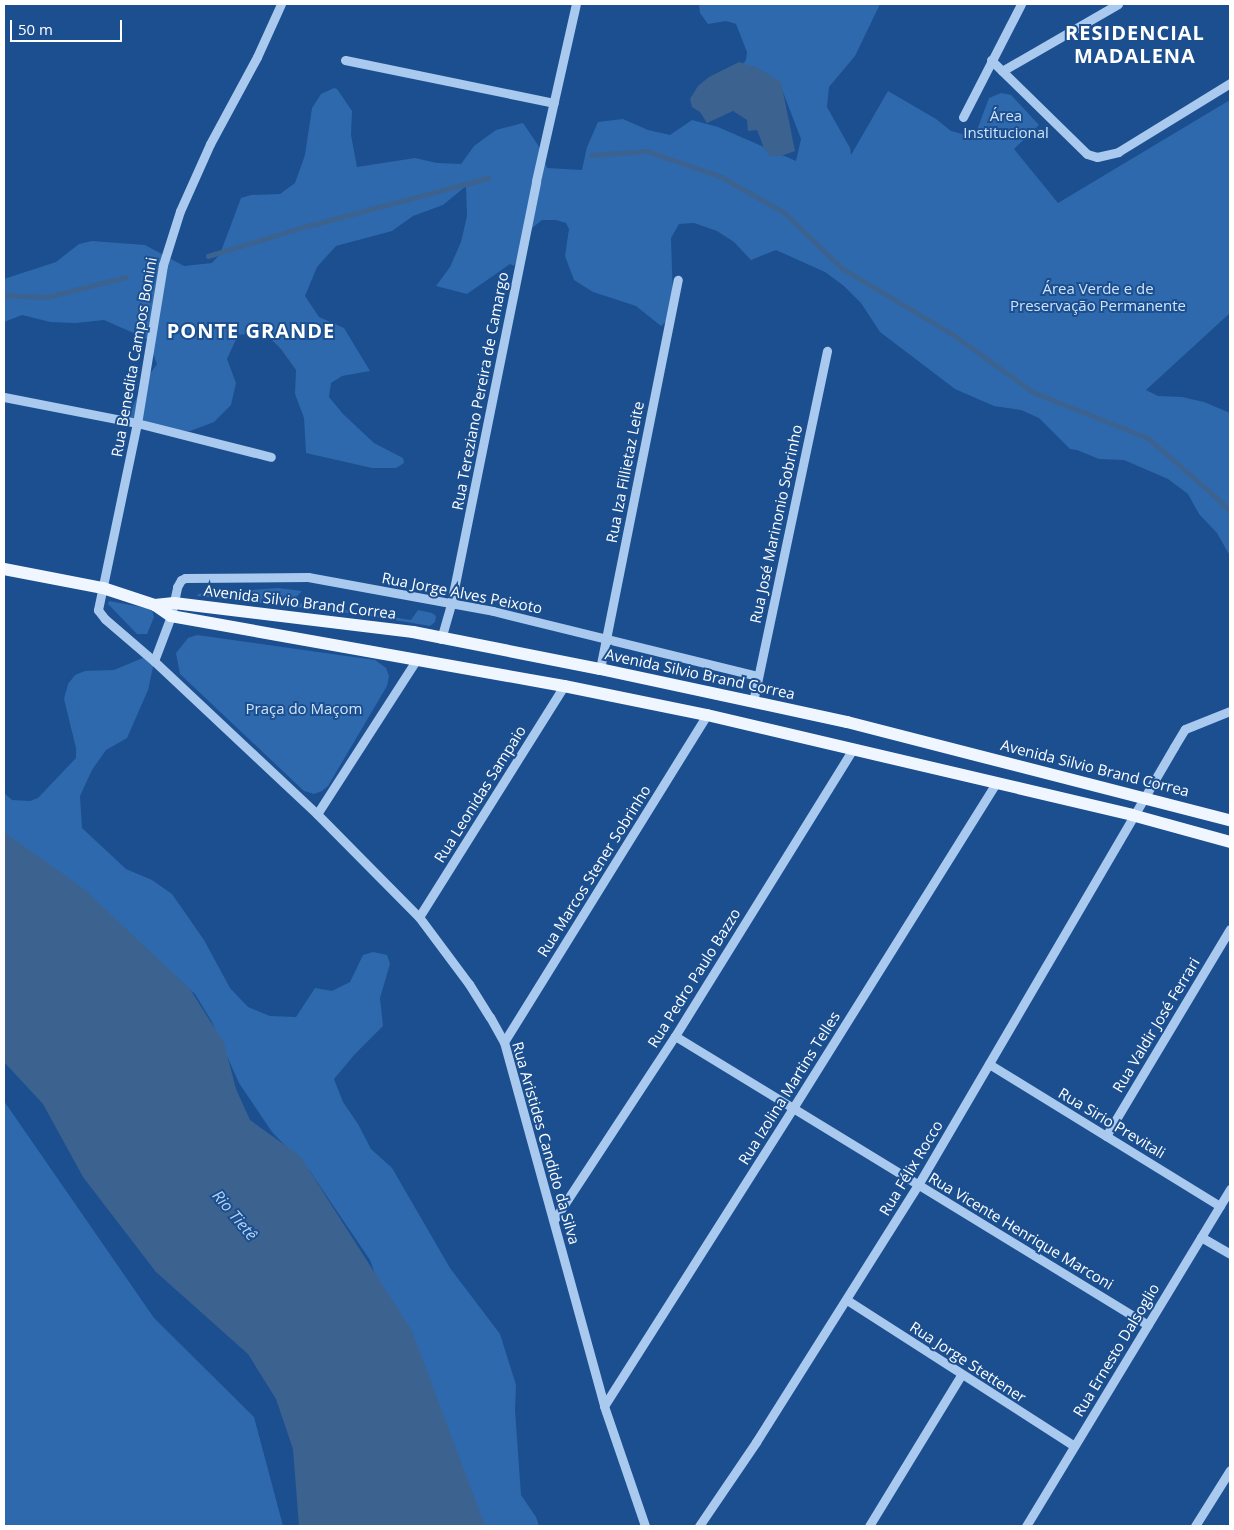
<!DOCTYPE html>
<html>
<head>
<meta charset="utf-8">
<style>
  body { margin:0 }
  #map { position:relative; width:1234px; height:1530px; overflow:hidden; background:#1b4f8f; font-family:"Open Sans",sans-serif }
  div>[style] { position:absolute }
  .green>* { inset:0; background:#2e69ad }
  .water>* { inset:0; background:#3c6290 }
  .stream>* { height:4.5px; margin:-2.25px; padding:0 2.25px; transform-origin:2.25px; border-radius:2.25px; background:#3c6290 }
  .minor>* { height:9px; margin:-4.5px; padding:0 4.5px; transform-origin:4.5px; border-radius:4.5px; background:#a9c9ee }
  .major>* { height:12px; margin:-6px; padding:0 6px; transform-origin:6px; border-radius:6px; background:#f0f6ff }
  span { translate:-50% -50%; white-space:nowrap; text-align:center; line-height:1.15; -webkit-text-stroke:4px #1b4f8f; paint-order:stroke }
  .park-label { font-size:15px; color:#cfe3fa }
  .street-label { font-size:15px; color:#fff }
  .water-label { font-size:16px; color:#b5d3f5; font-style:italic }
  .district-label { font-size:20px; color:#fff; font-weight:700; letter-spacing:1px }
  .frame { position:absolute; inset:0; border:5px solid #fff; pointer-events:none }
  .scale { position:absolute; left:10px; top:20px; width:112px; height:22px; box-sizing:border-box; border:2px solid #fff; border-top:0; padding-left:6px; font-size:15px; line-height:18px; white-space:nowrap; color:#fff; -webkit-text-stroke:4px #1b4f8f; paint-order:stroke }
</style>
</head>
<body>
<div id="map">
  <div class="green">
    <div style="clip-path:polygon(699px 4px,880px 4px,855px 56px,829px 87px,827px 107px,850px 148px,851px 155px,888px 91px,936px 119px,951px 131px,966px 135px,977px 130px,989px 98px,1001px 93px,1011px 95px,1039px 125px,1014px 149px,1058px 203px,1230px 100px,1230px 313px,1146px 390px,1158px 396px,1182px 397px,1204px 402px,1230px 413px,1230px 556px,1217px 533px,1199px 514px,1188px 494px,1168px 479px,1124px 460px,1099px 459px,1077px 450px,1070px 449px,1039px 418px,1021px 410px,994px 406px,955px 389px,880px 332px,861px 303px,844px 286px,825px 272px,776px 250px,751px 260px,734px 242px,717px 231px,694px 223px,679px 224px,671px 238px,673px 301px,667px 321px,661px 326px,636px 306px,593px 292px,574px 280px,565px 256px,569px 229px,566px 223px,556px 220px,542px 220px,532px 228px,514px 266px,510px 264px,467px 294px,436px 286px,450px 267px,461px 242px,467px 216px,466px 186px,443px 205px,413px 216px,392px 231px,336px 246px,317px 267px,305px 296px,319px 317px,344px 328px,370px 371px,342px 376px,331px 383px,329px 397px,343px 414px,374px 443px,403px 458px,404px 463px,396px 468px,372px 468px,306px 453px,304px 418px,295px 394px,296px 370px,281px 349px,264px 332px,238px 335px,227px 359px,236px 383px,231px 405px,214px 422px,190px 431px,166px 430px,141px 419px,127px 419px,143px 384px,157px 364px,147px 339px,104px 320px,76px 323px,50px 322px,22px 315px,4px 322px,4px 279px,56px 262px,79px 244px,92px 241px,145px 245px,184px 266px,212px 263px,220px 254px,241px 198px,251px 195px,280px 194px,295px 183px,305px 155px,312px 108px,321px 94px,334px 88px,337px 89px,352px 111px,351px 135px,357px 167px,415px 158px,437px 163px,461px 164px,474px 146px,496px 130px,523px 123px,538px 145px,547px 168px,582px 170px,587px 147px,598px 122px,623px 119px,648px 130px,670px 135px,692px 120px,718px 127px,796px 161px,801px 139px,783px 92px,764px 78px,740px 68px,746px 60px,747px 52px,736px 24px,726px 21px,708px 24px,700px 13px)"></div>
    <div style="clip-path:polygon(278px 588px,302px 591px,295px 598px,298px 603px,411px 620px,418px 610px,432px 613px,436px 616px,435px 622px,430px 626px,358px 614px,197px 596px,198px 594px)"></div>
    <div style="clip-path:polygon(109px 601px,152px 609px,154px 617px,147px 634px,137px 634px,108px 604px)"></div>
    <div style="clip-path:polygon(197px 635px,375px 660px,386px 668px,389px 676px,387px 686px,328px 786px,322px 791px,314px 794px,304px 791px,180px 674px,176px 653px,188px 638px)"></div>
    <div style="clip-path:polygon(145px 657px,155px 658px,148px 690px,127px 738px,106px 750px,92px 770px,80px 796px,82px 828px,126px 869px,152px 880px,172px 894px,204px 940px,230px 988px,248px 1007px,270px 1016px,296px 1017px,315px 988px,332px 991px,350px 982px,363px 955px,373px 952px,387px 955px,390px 964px,380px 998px,383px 1026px,355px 1054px,334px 1079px,343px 1102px,358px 1124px,371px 1149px,392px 1168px,450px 1268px,500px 1334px,516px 1385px,515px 1410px,521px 1495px,536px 1517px,539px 1526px,484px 1526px,400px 1344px,370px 1260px,309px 1170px,272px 1132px,239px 1083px,212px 1022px,195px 994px,112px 920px,4px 837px,4px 793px,12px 800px,30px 801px,38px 798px,76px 758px,76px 748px,64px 699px,68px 684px,75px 675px,85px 671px,114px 670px)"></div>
    <div style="clip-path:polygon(4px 1101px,154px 1318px,254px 1417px,283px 1526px,4px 1526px)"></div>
  </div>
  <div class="water">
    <div style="clip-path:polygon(739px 62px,756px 67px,781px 82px,795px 151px,781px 156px,770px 156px,764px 148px,757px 130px,748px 131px,747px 120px,733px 111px,707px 123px,700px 112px,692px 107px,690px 99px,698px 86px,709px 77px)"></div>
    <div style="clip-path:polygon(4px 832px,84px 889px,190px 989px,224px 1043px,236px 1089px,250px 1120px,300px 1156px,412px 1331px,485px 1526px,299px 1526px,293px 1449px,276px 1399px,248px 1354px,156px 1272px,83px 1177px,43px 1104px,4px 1062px)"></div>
  </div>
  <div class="stream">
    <div style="left:591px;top:155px;width:56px;rotate:-4.1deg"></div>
    <div style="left:647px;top:151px;width:79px;rotate:19.1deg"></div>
    <div style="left:722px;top:177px;width:73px;rotate:29.7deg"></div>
    <div style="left:785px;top:213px;width:81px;rotate:44deg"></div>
    <div style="left:843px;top:269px;width:126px;rotate:30.7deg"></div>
    <div style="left:951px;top:333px;width:101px;rotate:35.7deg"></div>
    <div style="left:1033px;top:392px;width:124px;rotate:21.8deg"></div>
    <div style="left:1148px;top:438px;width:89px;rotate:40.9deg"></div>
    <div style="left:1215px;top:496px;width:21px;rotate:45deg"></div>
    <div style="left:208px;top:256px;width:96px;rotate:-16.9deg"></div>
    <div style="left:300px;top:228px;width:195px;rotate:-14.9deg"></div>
    <div style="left:4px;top:295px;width:43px;rotate:2.7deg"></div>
    <div style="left:47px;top:297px;width:81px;rotate:-14.2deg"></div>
  </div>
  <div class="minor">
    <div style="left:281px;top:4px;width:58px;rotate:114.4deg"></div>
    <div style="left:257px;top:57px;width:99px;rotate:118.4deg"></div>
    <div style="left:210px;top:144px;width:73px;rotate:114.1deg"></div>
    <div style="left:180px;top:211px;width:57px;rotate:107.5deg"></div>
    <div style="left:163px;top:265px;width:160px;rotate:99.3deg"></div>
    <div style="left:137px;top:423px;width:191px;rotate:101.8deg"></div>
    <div style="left:98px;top:610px;width:11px;rotate:52deg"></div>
    <div style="left:105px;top:619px;width:65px;rotate:40.6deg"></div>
    <div style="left:154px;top:661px;width:224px;rotate:43.2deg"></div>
    <div style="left:317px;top:814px;width:145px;rotate:45.3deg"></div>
    <div style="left:419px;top:917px;width:84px;rotate:53.3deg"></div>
    <div style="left:469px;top:984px;width:39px;rotate:58deg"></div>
    <div style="left:490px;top:1017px;width:29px;rotate:61deg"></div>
    <div style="left:504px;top:1042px;width:377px;rotate:74.6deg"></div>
    <div style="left:604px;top:1406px;width:127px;rotate:71.1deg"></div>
    <div style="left:345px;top:60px;width:213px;rotate:11.6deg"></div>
    <div style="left:991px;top:60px;width:134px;rotate:44.4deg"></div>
    <div style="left:1087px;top:154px;width:10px;rotate:17deg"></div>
    <div style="left:1097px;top:157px;width:22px;rotate:-13deg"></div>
    <div style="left:1118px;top:152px;width:132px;rotate:-31.6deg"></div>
    <div style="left:1002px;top:71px;width:134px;rotate:-30deg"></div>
    <div style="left:963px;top:117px;width:127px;rotate:-62.8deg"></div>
    <div style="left:4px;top:397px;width:136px;rotate:11.1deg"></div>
    <div style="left:137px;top:423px;width:138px;rotate:14.2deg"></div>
    <div style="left:441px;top:639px;width:36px;rotate:-74deg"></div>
    <div style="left:451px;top:604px;width:431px;rotate:-78.6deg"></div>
    <div style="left:536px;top:181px;width:181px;rotate:-77.3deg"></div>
    <div style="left:154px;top:661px;width:48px;rotate:-69.3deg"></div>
    <div style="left:171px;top:616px;width:30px;rotate:-78deg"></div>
    <div style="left:177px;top:587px;width:8px;rotate:-60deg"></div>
    <div style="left:181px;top:580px;width:4px;rotate:-27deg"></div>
    <div style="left:185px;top:578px;width:123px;rotate:-0.5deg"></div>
    <div style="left:308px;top:577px;width:188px;rotate:10.4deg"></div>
    <div style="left:493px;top:611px;width:273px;rotate:13.8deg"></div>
    <div style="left:600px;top:669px;width:397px;rotate:-78.7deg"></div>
    <div style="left:753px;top:702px;width:359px;rotate:-78.1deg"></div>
    <div style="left:317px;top:814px;width:184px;rotate:-57.2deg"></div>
    <div style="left:419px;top:917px;width:273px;rotate:-57.9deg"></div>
    <div style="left:675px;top:1036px;width:554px;rotate:31.42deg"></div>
    <div style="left:504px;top:1042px;width:385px;rotate:-58.2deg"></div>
    <div style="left:989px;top:1064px;width:271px;rotate:31.6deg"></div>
    <div style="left:1106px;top:1136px;width:241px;rotate:-59.1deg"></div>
    <div style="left:554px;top:1220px;width:220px;rotate:-56.7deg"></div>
    <div style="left:675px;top:1036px;width:338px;rotate:-58.2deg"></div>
    <div style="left:1201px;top:1237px;width:34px;rotate:30deg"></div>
    <div style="left:847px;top:1300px;width:270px;rotate:32.7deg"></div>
    <div style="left:604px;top:1406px;width:353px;rotate:-57.6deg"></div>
    <div style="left:793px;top:1108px;width:383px;rotate:-58deg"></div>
    <div style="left:699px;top:1526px;width:102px;rotate:-55.8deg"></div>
    <div style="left:756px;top:1442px;width:304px;rotate:-57.8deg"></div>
    <div style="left:918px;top:1185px;width:507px;rotate:-59.69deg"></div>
    <div style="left:1174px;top:747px;width:21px;rotate:-59deg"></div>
    <div style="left:1185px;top:729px;width:48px;rotate:-21.8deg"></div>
    <div style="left:869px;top:1526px;width:177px;rotate:-58.6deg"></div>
    <div style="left:1026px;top:1526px;width:394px;rotate:-58.8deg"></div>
    <div style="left:1195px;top:1526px;width:66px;rotate:-58deg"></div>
  </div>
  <div class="major">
    <div style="left:4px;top:569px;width:101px;rotate:10.9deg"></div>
    <div style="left:103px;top:588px;width:55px;rotate:18.1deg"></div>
    <div style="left:155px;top:605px;width:19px;rotate:35deg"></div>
    <div style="left:171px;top:616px;width:399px;rotate:10.1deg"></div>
    <div style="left:564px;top:686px;width:146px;rotate:11.5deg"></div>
    <div style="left:707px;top:715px;width:437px;rotate:13.2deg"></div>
    <div style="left:1132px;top:815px;width:102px;rotate:15.4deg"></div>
    <div style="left:155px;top:605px;width:19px;rotate:-6deg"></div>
    <div style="left:174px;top:603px;width:241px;rotate:6.9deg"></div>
    <div style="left:413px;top:632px;width:191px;rotate:11.2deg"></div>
    <div style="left:600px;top:669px;width:253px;rotate:12.1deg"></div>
    <div style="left:847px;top:722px;width:395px;rotate:14.4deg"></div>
  </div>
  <div class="park-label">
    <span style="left:1006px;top:124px">Área<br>Institucional</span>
    <span style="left:1098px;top:297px">Área Verde e de<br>Preservação Permanente</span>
    <span style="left:304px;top:709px">Praça do Maçom</span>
  </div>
  <div class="street-label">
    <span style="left:134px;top:357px;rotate:-80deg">Rua Benedita Campos Bonini</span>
    <span style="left:480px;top:391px;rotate:-79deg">Rua Tereziano Pereira de Camargo</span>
    <span style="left:625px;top:472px;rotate:-79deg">Rua Iza Fillietaz Leite</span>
    <span style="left:776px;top:524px;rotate:-78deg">Rua José Marinonio Sobrinho</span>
    <span style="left:462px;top:593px;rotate:11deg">Rua Jorge Alves Peixoto</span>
    <span style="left:300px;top:602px;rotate:7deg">Avenida Silvio Brand Correa</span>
    <span style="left:700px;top:674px;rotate:12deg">Avenida Silvio Brand Correa</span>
    <span style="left:1095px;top:768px;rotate:14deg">Avenida Silvio Brand Correa</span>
    <span style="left:480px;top:794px;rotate:-58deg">Rua Leonidas Sampaio</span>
    <span style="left:594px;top:871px;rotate:-58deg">Rua Marcos Stener Sobrinho</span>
    <span style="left:694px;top:978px;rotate:-58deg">Rua Pedro Paulo Bazzo</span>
    <span style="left:1156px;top:1025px;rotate:-59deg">Rua Valdir José Ferrari</span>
    <span style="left:789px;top:1088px;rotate:-58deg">Rua Izolina Martins Telles</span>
    <span style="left:1112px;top:1123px;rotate:31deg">Rua Sirio Previtali</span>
    <span style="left:546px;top:1143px;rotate:74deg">Rua Aristides Candido da Silva</span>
    <span style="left:911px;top:1168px;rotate:-59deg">Rua Félix Rocco</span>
    <span style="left:1021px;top:1231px;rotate:31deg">Rua Vicente Henrique Marconi</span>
    <span style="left:1116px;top:1350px;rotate:-59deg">Rua Ernesto Dalsoglio</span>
    <span style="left:968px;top:1362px;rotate:33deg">Rua Jorge Stettener</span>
  </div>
  <div class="water-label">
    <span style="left:235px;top:1215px;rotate:50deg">Rio Tietê</span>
  </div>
  <div class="district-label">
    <span style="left:1135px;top:44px">RESIDENCIAL<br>MADALENA</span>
    <span style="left:251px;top:330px">PONTE GRANDE</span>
  </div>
  <div class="frame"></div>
  <div class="scale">50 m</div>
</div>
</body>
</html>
